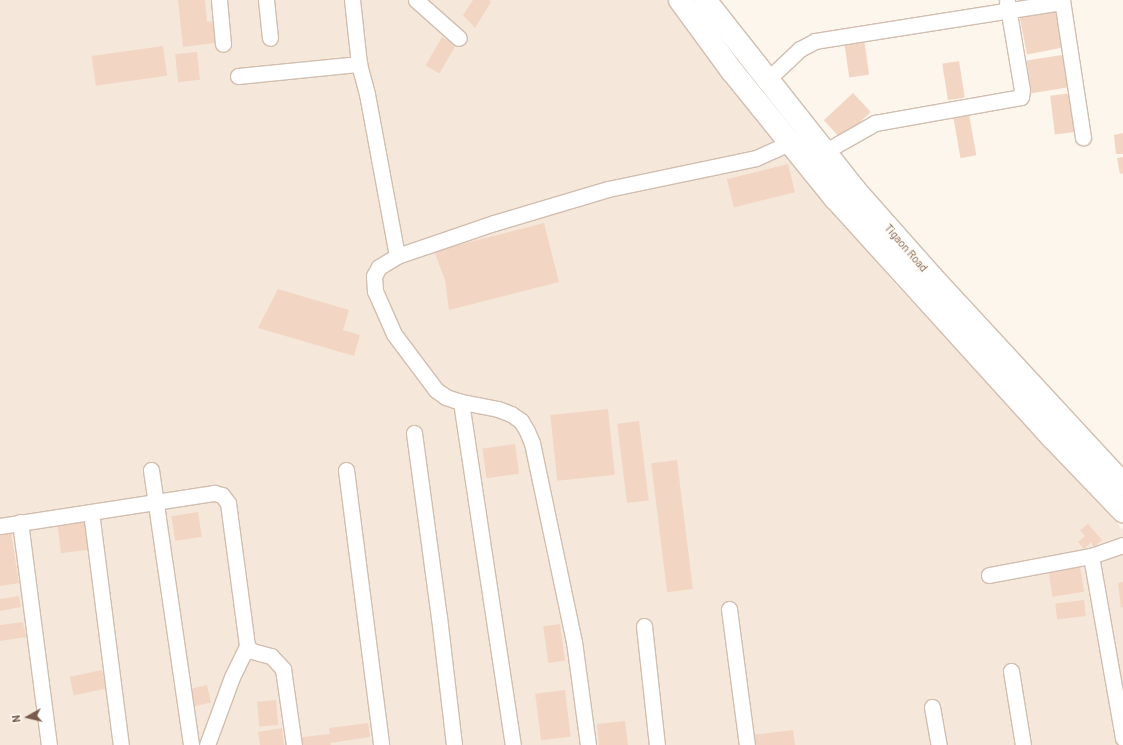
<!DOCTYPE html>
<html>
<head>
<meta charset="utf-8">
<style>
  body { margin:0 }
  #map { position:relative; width:1123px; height:745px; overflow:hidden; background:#fdf6ec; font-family:Barlow,sans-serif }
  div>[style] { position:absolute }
  .residential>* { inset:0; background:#f5e8da }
  .building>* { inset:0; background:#f3d5c3; transform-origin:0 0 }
  .roads { filter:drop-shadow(1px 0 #d1beb0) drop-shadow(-1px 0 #d1beb0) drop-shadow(0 1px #d1beb0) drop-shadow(0 -1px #d1beb0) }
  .street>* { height:15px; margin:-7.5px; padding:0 7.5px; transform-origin:7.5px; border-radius:7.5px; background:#fff }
  .secondary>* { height:22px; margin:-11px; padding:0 11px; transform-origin:11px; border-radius:11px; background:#fff }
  span { translate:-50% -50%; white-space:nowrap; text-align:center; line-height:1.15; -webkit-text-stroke:3px #fffaf3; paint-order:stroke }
  .street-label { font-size:11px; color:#7a5c4d }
  .north { position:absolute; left:8px; top:697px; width:40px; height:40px; -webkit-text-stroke:3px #fffaf3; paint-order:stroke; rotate:262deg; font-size:11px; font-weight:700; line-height:16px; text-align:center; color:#7a5c4d }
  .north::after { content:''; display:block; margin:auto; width:14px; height:18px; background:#7a5c4d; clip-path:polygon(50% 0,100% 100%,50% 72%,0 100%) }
</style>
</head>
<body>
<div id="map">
  <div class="residential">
    <div style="clip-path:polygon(0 0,671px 0,728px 79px,890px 278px,1123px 530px,1123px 745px,0 745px)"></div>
  </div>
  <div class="building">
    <div style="clip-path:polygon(178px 0,205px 0,207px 22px,213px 21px,215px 43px,183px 47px)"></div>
    <div style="clip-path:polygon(473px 0,489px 0,491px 2px,475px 28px,463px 15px)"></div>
    <div style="left:1057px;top:10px;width:38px;height:38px;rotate:79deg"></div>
    <div style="left:442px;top:37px;width:16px;height:33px;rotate:30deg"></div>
    <div style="left:864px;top:39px;width:36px;height:20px;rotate:82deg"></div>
    <div style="left:163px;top:46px;width:30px;height:72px;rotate:82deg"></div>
    <div style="left:197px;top:52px;width:28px;height:22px;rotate:84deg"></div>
    <div style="left:1068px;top:54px;width:33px;height:42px;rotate:81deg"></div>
    <div style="left:959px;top:61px;width:37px;height:17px;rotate:81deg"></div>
    <div style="left:853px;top:93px;width:26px;height:40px;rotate:47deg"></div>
    <div style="left:1072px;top:93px;width:39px;height:22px;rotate:83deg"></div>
    <div style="left:969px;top:114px;width:42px;height:16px;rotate:80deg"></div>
    <div style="clip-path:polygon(1123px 133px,1123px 154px,1116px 154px,1114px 135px)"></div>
    <div style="clip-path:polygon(1123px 157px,1123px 173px,1120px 174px,1117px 158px)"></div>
    <div style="left:788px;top:164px;width:29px;height:63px;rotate:76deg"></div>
    <div style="clip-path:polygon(544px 223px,559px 282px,449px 310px,445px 280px,434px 251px)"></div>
    <div style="clip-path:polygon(278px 289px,349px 310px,343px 330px,360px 335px,354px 356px,258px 328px)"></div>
    <div style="left:608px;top:409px;width:66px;height:58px;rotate:84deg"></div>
    <div style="left:639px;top:421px;width:80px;height:22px;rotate:83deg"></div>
    <div style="left:515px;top:444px;width:30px;height:33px;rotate:82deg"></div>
    <div style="left:677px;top:460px;width:130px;height:26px;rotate:83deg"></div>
    <div style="left:198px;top:512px;width:25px;height:27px;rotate:81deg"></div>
    <div style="left:85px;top:519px;width:31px;height:28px;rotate:83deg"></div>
    <div style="clip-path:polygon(1088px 524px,1102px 540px,1094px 547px,1091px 542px,1084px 549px,1078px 542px,1085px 536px,1080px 530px)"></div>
    <div style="clip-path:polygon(11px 532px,19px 583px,0 586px,0 534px)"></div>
    <div style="left:1080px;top:566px;width:26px;height:32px;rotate:81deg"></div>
    <div style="clip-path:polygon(1123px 582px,1123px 607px,1121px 608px,1118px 583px)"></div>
    <div style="clip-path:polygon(19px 596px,21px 607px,0 611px,0 599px)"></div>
    <div style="left:1084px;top:600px;width:16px;height:29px;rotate:83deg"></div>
    <div style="clip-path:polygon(23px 622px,26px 637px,0 641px,0 625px)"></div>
    <div style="left:560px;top:624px;width:37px;height:17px;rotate:82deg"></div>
    <div style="left:102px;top:670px;width:19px;height:33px;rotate:78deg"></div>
    <div style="left:207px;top:685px;width:18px;height:24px;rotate:77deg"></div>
    <div style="left:565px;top:690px;width:47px;height:30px;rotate:83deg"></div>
    <div style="left:276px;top:700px;width:25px;height:19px;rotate:85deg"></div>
    <div style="clip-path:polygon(625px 721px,628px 745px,599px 745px,597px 724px)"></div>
    <div style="clip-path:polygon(368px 723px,370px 737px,330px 743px,331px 745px,296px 745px,294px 738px,330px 734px,329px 728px)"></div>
    <div style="clip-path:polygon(282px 728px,284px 745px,260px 745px,258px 732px)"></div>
    <div style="clip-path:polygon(793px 730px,795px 745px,752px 745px,751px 735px)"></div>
  </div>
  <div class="roads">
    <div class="street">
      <div style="left:219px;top:0;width:44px;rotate:84.8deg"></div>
      <div style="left:266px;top:0;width:38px;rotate:84deg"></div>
      <div style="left:416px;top:0;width:57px;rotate:41.5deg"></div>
      <div style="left:1062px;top:0;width:139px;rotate:81.3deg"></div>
      <div style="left:359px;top:64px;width:31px;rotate:75deg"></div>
      <div style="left:367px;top:94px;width:165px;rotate:79.5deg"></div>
      <div style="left:238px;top:76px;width:122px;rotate:-5.7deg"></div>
      <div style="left:359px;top:64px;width:64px;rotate:-96.2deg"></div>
      <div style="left:766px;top:81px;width:47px;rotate:-43.3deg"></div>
      <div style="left:800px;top:49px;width:17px;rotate:-28deg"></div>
      <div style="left:815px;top:41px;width:250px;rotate:-9deg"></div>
      <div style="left:824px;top:152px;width:59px;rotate:-29.6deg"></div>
      <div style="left:875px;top:123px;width:148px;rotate:-10.1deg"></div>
      <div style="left:1021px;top:97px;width:7px;rotate:-82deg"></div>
      <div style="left:1022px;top:90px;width:90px;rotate:-99.6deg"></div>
      <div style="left:461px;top:402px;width:347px;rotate:81.4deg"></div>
      <div style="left:414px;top:433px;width:186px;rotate:82.3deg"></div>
      <div style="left:439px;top:617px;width:129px;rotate:83.3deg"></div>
      <div style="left:151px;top:470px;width:278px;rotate:81.7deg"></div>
      <div style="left:346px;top:470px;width:277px;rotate:82.7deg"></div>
      <div style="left:91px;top:512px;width:235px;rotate:82.7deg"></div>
      <div style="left:20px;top:522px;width:225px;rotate:82.6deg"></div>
      <div style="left:0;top:526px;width:217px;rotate:-8.8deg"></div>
      <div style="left:214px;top:493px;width:8px;rotate:14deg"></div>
      <div style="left:222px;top:495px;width:10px;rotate:53deg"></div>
      <div style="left:228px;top:503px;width:144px;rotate:82.4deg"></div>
      <div style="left:247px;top:646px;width:7px;rotate:45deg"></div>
      <div style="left:252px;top:651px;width:20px;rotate:15deg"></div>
      <div style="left:271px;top:656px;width:18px;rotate:47deg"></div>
      <div style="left:283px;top:669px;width:77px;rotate:81.8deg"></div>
      <div style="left:1091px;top:556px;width:185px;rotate:80deg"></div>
      <div style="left:989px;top:575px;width:104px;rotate:-10.6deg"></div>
      <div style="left:1091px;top:556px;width:34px;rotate:-19deg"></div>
      <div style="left:729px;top:609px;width:137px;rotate:82.5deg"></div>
      <div style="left:644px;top:626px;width:120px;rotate:83.8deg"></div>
      <div style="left:1011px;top:671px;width:75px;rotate:80.8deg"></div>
      <div style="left:932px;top:707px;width:39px;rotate:80deg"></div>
      <div style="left:207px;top:745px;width:72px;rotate:-69.8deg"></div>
      <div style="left:232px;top:677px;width:34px;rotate:-64deg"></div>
      <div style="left:588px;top:745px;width:104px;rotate:-97.7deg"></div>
      <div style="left:574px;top:642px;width:203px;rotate:-101.9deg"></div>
      <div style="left:532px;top:443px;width:13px;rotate:-113deg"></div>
      <div style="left:527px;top:431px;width:12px;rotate:-121deg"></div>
      <div style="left:521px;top:421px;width:12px;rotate:-145deg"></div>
      <div style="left:511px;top:414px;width:14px;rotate:-159deg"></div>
      <div style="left:498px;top:409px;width:38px;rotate:-169deg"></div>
      <div style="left:461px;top:402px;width:16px;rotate:-162deg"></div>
      <div style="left:446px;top:397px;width:12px;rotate:-145deg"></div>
      <div style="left:436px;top:390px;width:70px;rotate:-126.9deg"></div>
      <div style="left:394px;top:334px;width:47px;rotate:-113.8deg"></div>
      <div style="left:375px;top:291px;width:15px;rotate:-94deg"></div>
      <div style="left:374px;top:276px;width:10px;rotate:-61deg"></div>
      <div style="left:379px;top:267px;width:21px;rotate:-31deg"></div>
      <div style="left:397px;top:256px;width:102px;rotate:-18.8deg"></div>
      <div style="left:494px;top:223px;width:119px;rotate:-16.6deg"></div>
      <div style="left:608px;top:189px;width:151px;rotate:-11.8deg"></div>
      <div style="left:756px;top:158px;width:46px;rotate:-24.3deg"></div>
    </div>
    <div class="secondary">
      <div style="left:680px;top:0;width:88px;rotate:53.8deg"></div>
      <div style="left:732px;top:71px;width:164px;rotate:51deg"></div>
      <div style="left:835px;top:198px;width:323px;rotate:47.8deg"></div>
      <div style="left:1052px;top:437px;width:103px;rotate:46.2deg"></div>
      <div style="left:705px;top:0;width:241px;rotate:51.7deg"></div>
      <div style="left:854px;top:189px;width:116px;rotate:48.5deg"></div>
      <div style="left:931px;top:276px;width:283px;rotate:47.3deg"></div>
    </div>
  </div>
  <div class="street-label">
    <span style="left:906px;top:248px;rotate:49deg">Tigaon Road</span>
  </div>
  <div class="north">N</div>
</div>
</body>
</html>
